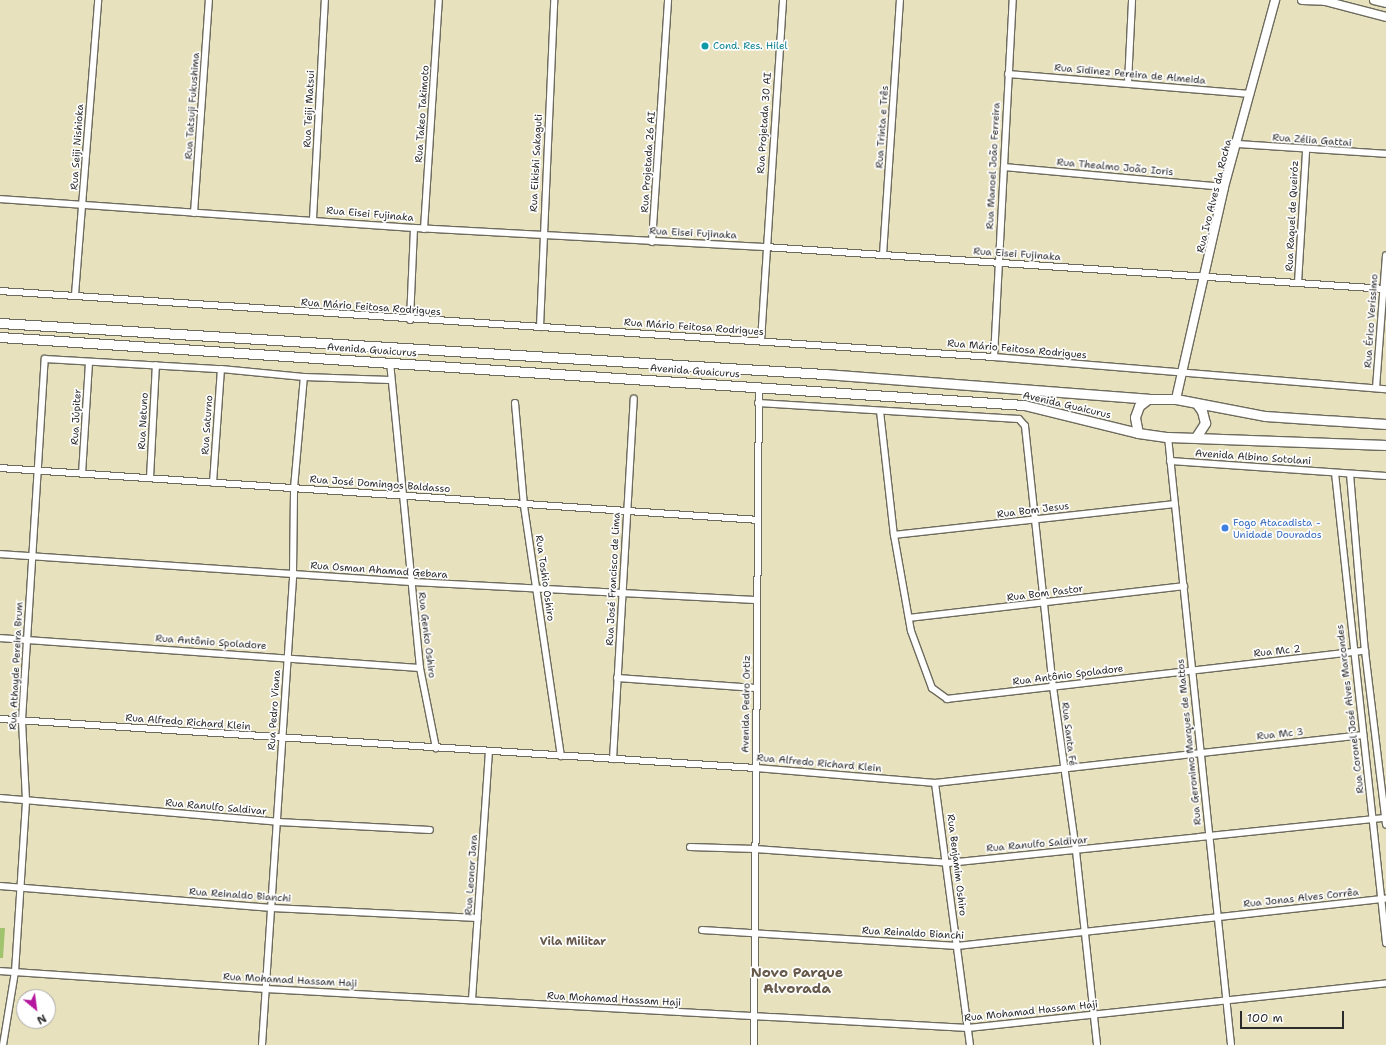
<!DOCTYPE html>
<html>
<head>
<meta charset="utf-8">
<style>
  body { margin:0 }
  #map { position:relative; width:1386px; height:1045px; overflow:hidden; background:#e8e1bd; font-family:"Shantell Sans",sans-serif }
  div>[style] { position:absolute }
  .green>* { inset:0; background:#a0c36d }
  .roads { filter:drop-shadow(1px 0 #6d6b5e) drop-shadow(-1px 0 #6d6b5e) drop-shadow(0 1px #6d6b5e) drop-shadow(0 -1px #6d6b5e) }
  .street>* { height:6px; margin:-3px; padding:0 3px; transform-origin:3px; border-radius:3px; background:#fff }
  .secondary>* { height:8px; margin:-4px; padding:0 4px; transform-origin:4px; border-radius:4px; background:#fff }
  .primary>* { height:9px; margin:-4.5px; padding:0 4.5px; transform-origin:4.5px; border-radius:4.5px; background:#fff }
  .dots>* { width:11px; height:11px; translate:-50% -50%; box-sizing:border-box; border:2px solid #fff; border-radius:50% }
  span { translate:-50% -50%; white-space:nowrap; text-align:center; line-height:1.15; -webkit-text-stroke:3.5px #fff; paint-order:stroke }
  .culture-label { font-size:10px; color:#0d838f }
  .left { translate:0 -50%; text-align:left }
  .street-label { font-size:10px; color:#2b2b2b }
  .shop-label { font-size:10px; color:#366cbe }
  .neighbourhood-label { font-size:11px; color:#685a4b; font-weight:700 }
  .district-label { font-size:14px; color:#685a4b; font-weight:700 }
  .north { position:absolute; left:16px; top:989px; width:40px; height:40px; box-sizing:border-box; background:#fff; border:1px solid #aaa; border-radius:50%; rotate:151deg; font-size:11px; font-weight:700; line-height:16px; text-align:center; color:#2b2b2b }
  .north::after { content:''; display:block; margin:auto; width:14px; height:18px; background:#b5179e; clip-path:polygon(50% 0,100% 100%,50% 72%,0 100%) }
  .scale { position:absolute; left:1240px; top:1011px; width:104px; height:18px; box-sizing:border-box; border:2px solid #2b2b2b; border-top:0; padding-left:5px; font-size:12px; line-height:14px; white-space:nowrap; color:#2b2b2b; -webkit-text-stroke:3px #fff; paint-order:stroke }
</style>
</head>
<body>
<div id="map">
  <div class="green">
    <div style="clip-path:polygon(0 928px,5px 928px,3px 958px,0 958px)"></div>
  </div>
  <div class="roads">
    <div class="street">
      <div style="left:1008px;top:74px;width:243px;rotate:4.7deg"></div>
      <div style="left:1128px;top:83px;width:83px;rotate:-87.2deg"></div>
      <div style="left:1237px;top:144px;width:149px;rotate:3.8deg"></div>
      <div style="left:1004px;top:167px;width:221px;rotate:5.2deg"></div>
      <div style="left:0;top:199px;width:415px;rotate:4deg"></div>
      <div style="left:414px;top:228px;width:352px;rotate:3.1deg"></div>
      <div style="left:765px;top:247px;width:622px;rotate:3.87deg"></div>
      <div style="left:194px;top:213px;width:214px;rotate:-86deg"></div>
      <div style="left:313px;top:219px;width:219px;rotate:-86.9deg"></div>
      <div style="left:424px;top:229px;width:229px;rotate:-86.3deg"></div>
      <div style="left:652px;top:242px;width:243px;rotate:-86.2deg"></div>
      <div style="left:883px;top:255px;width:256px;rotate:-86.2deg"></div>
      <div style="left:1298px;top:283px;width:132px;rotate:-86.5deg"></div>
      <div style="left:0;top:291px;width:996px;rotate:3.8deg"></div>
      <div style="left:994px;top:357px;width:393px;rotate:4.7deg"></div>
      <div style="left:75px;top:295px;width:296px;rotate:-85.5deg"></div>
      <div style="left:410px;top:320px;width:92px;rotate:-87.5deg"></div>
      <div style="left:540px;top:327px;width:327px;rotate:-87.5deg"></div>
      <div style="left:761px;top:341px;width:342px;rotate:-86.3deg"></div>
      <div style="left:994px;top:357px;width:358px;rotate:-87deg"></div>
      <div style="left:390px;top:362px;width:307px;rotate:84.4deg"></div>
      <div style="left:420px;top:668px;width:82px;rotate:78.7deg"></div>
      <div style="left:1376px;top:388px;width:133px;rotate:-85.7deg"></div>
      <div style="left:515px;top:403px;width:103px;rotate:85deg"></div>
      <div style="left:524px;top:506px;width:253px;rotate:81.6deg"></div>
      <div style="left:758px;top:403px;width:261px;rotate:3.5deg"></div>
      <div style="left:1019px;top:419px;width:9px;rotate:49deg"></div>
      <div style="left:1025px;top:426px;width:262px;rotate:83.9deg"></div>
      <div style="left:1053px;top:687px;width:166px;rotate:82deg"></div>
      <div style="left:1076px;top:851px;width:195px;rotate:83.8deg"></div>
      <div style="left:880px;top:411px;width:125px;rotate:83.6deg"></div>
      <div style="left:894px;top:535px;width:97px;rotate:80deg"></div>
      <div style="left:911px;top:631px;width:61px;rotate:69.8deg"></div>
      <div style="left:932px;top:688px;width:19px;rotate:36deg"></div>
      <div style="left:947px;top:699px;width:421px;rotate:-6.6deg"></div>
      <div style="left:1168px;top:437px;width:611px;rotate:84.08deg"></div>
      <div style="left:1170px;top:461px;width:217px;rotate:4deg"></div>
      <div style="left:0;top:468px;width:760px;rotate:3.92deg"></div>
      <div style="left:1335px;top:473px;width:473px;rotate:83.8deg"></div>
      <div style="left:82px;top:474px;width:112px;rotate:-86.4deg"></div>
      <div style="left:1350px;top:474px;width:178px;rotate:85.2deg"></div>
      <div style="left:1365px;top:651px;width:175px;rotate:83.1deg"></div>
      <div style="left:150px;top:478px;width:113px;rotate:-87deg"></div>
      <div style="left:213px;top:483px;width:114px;rotate:-86deg"></div>
      <div style="left:894px;top:535px;width:282px;rotate:-6.3deg"></div>
      <div style="left:0;top:554px;width:412px;rotate:3.9deg"></div>
      <div style="left:411px;top:582px;width:346px;rotate:3deg"></div>
      <div style="left:909px;top:618px;width:277px;rotate:-6.6deg"></div>
      <div style="left:0;top:638px;width:421px;rotate:4.1deg"></div>
      <div style="left:617px;top:678px;width:139px;rotate:4.1deg"></div>
      <div style="left:0;top:719px;width:758px;rotate:3.71deg"></div>
      <div style="left:756px;top:768px;width:180px;rotate:4.8deg"></div>
      <div style="left:935px;top:783px;width:431px;rotate:-6.4deg"></div>
      <div style="left:613px;top:759px;width:361px;rotate:-86.7deg"></div>
      <div style="left:935px;top:783px;width:264px;rotate:82.4deg"></div>
      <div style="left:0;top:798px;width:279px;rotate:4.9deg"></div>
      <div style="left:278px;top:822px;width:152px;rotate:3deg"></div>
      <div style="left:690px;top:847px;width:65px;rotate:1.8deg"></div>
      <div style="left:755px;top:849px;width:194px;rotate:4.1deg"></div>
      <div style="left:948px;top:863px;width:439px;rotate:-5.9deg"></div>
      <div style="left:0;top:886px;width:273px;rotate:4.6deg"></div>
      <div style="left:272px;top:908px;width:206px;rotate:2.8deg"></div>
      <div style="left:702px;top:930px;width:256px;rotate:3.6deg"></div>
      <div style="left:957px;top:946px;width:432px;rotate:-6.3deg"></div>
      <div style="left:0;top:971px;width:267px;rotate:3.9deg"></div>
      <div style="left:266px;top:989px;width:703px;rotate:3.18deg"></div>
      <div style="left:968px;top:1028px;width:420px;rotate:-6.1deg"></div>
      <div style="left:472px;top:1000px;width:249px;rotate:-86.1deg"></div>
      <div style="left:3px;top:1045px;width:74px;rotate:-80.7deg"></div>
      <div style="left:15px;top:972px;width:172px;rotate:-86.3deg"></div>
      <div style="left:26px;top:800px;width:80px;rotate:-92.9deg"></div>
      <div style="left:22px;top:720px;width:362px;rotate:-86.4deg"></div>
      <div style="left:45px;top:359px;width:176px;rotate:3.3deg"></div>
      <div style="left:221px;top:369px;width:83px;rotate:5.5deg"></div>
      <div style="left:304px;top:377px;width:86px;rotate:2deg"></div>
      <div style="left:262px;top:1045px;width:472px;rotate:-86.2deg"></div>
      <div style="left:293px;top:574px;width:86px;rotate:-89.3deg"></div>
      <div style="left:294px;top:488px;width:111px;rotate:-84.9deg"></div>
      <div style="left:754px;top:1045px;width:659px;rotate:-89.57deg"></div>
    </div>
    <div class="secondary">
      <div style="left:1302px;top:0;width:23px;rotate:2deg"></div>
      <div style="left:1325px;top:1px;width:63px;rotate:14.7deg"></div>
      <div style="left:1374px;top:0;width:12px;rotate:14deg"></div>
      <div style="left:1176px;top:399px;width:217px;rotate:-77.2deg"></div>
      <div style="left:1224px;top:187px;width:194px;rotate:-74.7deg"></div>
    </div>
    <div class="primary">
      <div style="left:0;top:323px;width:827px;rotate:3.54deg"></div>
      <div style="left:825px;top:374px;width:324px;rotate:4.4deg"></div>
      <div style="left:1148px;top:399px;width:28px"></div>
      <div style="left:1176px;top:399px;width:91px;rotate:10.8deg"></div>
      <div style="left:1265px;top:416px;width:121px;rotate:3.8deg"></div>
      <div style="left:0;top:337px;width:1026px;rotate:3.8deg"></div>
      <div style="left:1024px;top:405px;width:117px;rotate:13.8deg"></div>
      <div style="left:1138px;top:433px;width:30px;rotate:8deg"></div>
      <div style="left:1168px;top:437px;width:218px;rotate:2.1deg"></div>
      <div style="left:1138px;top:433px;width:16px;rotate:-101deg"></div>
      <div style="left:1135px;top:417px;width:12px;rotate:-70deg"></div>
      <div style="left:1139px;top:406px;width:11px;rotate:-38deg"></div>
      <div style="left:1196px;top:437px;width:17px;rotate:-57deg"></div>
      <div style="left:1205px;top:423px;width:12px;rotate:-104deg"></div>
      <div style="left:1202px;top:411px;width:9px;rotate:-126deg"></div>
    </div>
  </div>
  <div class="dots">
    <div style="left:705px;top:46px;background:#0f9aa8"></div>
    <div style="left:1225px;top:528px;background:#3f7fe0"></div>
  </div>
  <div class="culture-label">
    <span class="left" style="left:713px;top:46px">Cond. Res. Hilel</span>
  </div>
  <div class="street-label">
    <span style="left:1130px;top:74px;rotate:5deg">Rua Sidinez Pereira de Almeida</span>
    <span style="left:192px;top:106px;rotate:-86deg">Rua Tatsuji Fukushima</span>
    <span style="left:309px;top:109px;rotate:-87deg">Rua Teiji Matsui</span>
    <span style="left:422px;top:114px;rotate:-86deg">Rua Takeo Takimoto</span>
    <span style="left:764px;top:123px;rotate:-86deg">Rua Projetada 30 AI</span>
    <span style="left:882px;top:127px;rotate:-86deg">Rua Trinta e Três</span>
    <span style="left:1312px;top:140px;rotate:4deg">Rua Zélia Gattai</span>
    <span style="left:77px;top:147px;rotate:-86deg">Rua Seiji Nishioka</span>
    <span style="left:648px;top:162px;rotate:-86deg">Rua Projetada 26 AI</span>
    <span style="left:536px;top:163px;rotate:-87deg">Rua Eikishi Sakaguti</span>
    <span style="left:993px;top:166px;rotate:-87deg">Rua Manoel João Ferreira</span>
    <span style="left:1115px;top:167px;rotate:5deg">Rua Thealmo João Ioris</span>
    <span style="left:1214px;top:196px;rotate:-76deg">Rua Ivo Alves da Rocha</span>
    <span style="left:370px;top:214px;rotate:5deg">Rua Eisei Fujinaka</span>
    <span style="left:1292px;top:216px;rotate:-87deg">Rua Raquel de Queiróz</span>
    <span style="left:693px;top:233px;rotate:3deg">Rua Eisei Fujinaka</span>
    <span style="left:1017px;top:254px;rotate:4deg">Rua Eisei Fujinaka</span>
    <span style="left:371px;top:307px;rotate:4deg">Rua Mário Feitosa Rodrigues</span>
    <span style="left:1371px;top:321px;rotate:-86deg">Rua Érico Veríssimo</span>
    <span style="left:694px;top:327px;rotate:4deg">Rua Mário Feitosa Rodrigues</span>
    <span style="left:1017px;top:349px;rotate:5deg">Rua Mário Feitosa Rodrigues</span>
    <span style="left:372px;top:350px;rotate:4deg">Avenida Guaicurus</span>
    <span style="left:695px;top:371px;rotate:4deg">Avenida Guaicurus</span>
    <span style="left:1067px;top:405px;rotate:13deg">Avenida Guaicurus</span>
    <span style="left:76px;top:417px;rotate:-87deg">Rua Júpiter</span>
    <span style="left:143px;top:421px;rotate:-87deg">Rua Netuno</span>
    <span style="left:207px;top:425px;rotate:-86deg">Rua Saturno</span>
    <span style="left:1253px;top:457px;rotate:4deg">Avenida Albino Sotolani</span>
    <span style="left:380px;top:484px;rotate:4deg">Rua José Domingos Baldasso</span>
    <span style="left:1033px;top:510px;rotate:-7deg">Rua Bom Jesus</span>
    <span style="left:379px;top:570px;rotate:4deg">Rua Osman Ahamad Gebara</span>
    <span style="left:545px;top:578px;rotate:82deg">Rua Toshio Oshiro</span>
    <span style="left:613px;top:579px;rotate:-87deg">Rua José Francisco de Lima</span>
    <span style="left:1045px;top:593px;rotate:-7deg">Rua Bom Pastor</span>
    <span style="left:427px;top:635px;rotate:83deg">Rua Genko Oshiro</span>
    <span style="left:211px;top:642px;rotate:4deg">Rua Antônio Spoladore</span>
    <span style="left:1277px;top:651px;rotate:-6deg">Rua Mc 2</span>
    <span style="left:16px;top:666px;rotate:-87deg">Rua Athayde Pereira Brum</span>
    <span style="left:1068px;top:675px;rotate:-7deg">Rua Antônio Spoladore</span>
    <span style="left:746px;top:704px;rotate:-89deg">Avenida Pedro Ortiz</span>
    <span style="left:1350px;top:709px;rotate:-97deg">Rua Coronel José Alves Marcondes</span>
    <span style="left:274px;top:710px;rotate:-86deg">Rua Pedro Viana</span>
    <span style="left:188px;top:722px;rotate:4deg">Rua Alfredo Richard Klein</span>
    <span style="left:1069px;top:734px;rotate:83deg">Rua Santa Fé</span>
    <span style="left:1280px;top:734px;rotate:-6deg">Rua Mc 3</span>
    <span style="left:1189px;top:742px;rotate:-96deg">Rua Geronimo Marques de Mattos</span>
    <span style="left:819px;top:763px;rotate:5deg">Rua Alfredo Richard Klein</span>
    <span style="left:216px;top:807px;rotate:5deg">Rua Ranulfo Saldivar</span>
    <span style="left:1037px;top:844px;rotate:-5deg">Rua Ranulfo Saldivar</span>
    <span style="left:957px;top:865px;rotate:83deg">Rua Benjamim Oshiro</span>
    <span style="left:471px;top:875px;rotate:-86deg">Rua Leonor Jara</span>
    <span style="left:240px;top:895px;rotate:4deg">Rua Reinaldo Bianchi</span>
    <span style="left:1301px;top:898px;rotate:-6deg">Rua Jonas Alves Corrêa</span>
    <span style="left:913px;top:933px;rotate:3deg">Rua Reinaldo Bianchi</span>
    <span style="left:290px;top:980px;rotate:3deg">Rua Mohamad Hassam Haji</span>
    <span style="left:614px;top:999px;rotate:3deg">Rua Mohamad Hassam Haji</span>
    <span style="left:1031px;top:1011px;rotate:-6deg">Rua Mohamad Hassam Haji</span>
  </div>
  <div class="shop-label">
    <span class="left" style="left:1233px;top:528px">Fogo Atacadista -<br>Unidade Dourados</span>
  </div>
  <div class="neighbourhood-label">
    <span style="left:573px;top:942px">Vila Militar</span>
  </div>
  <div class="district-label">
    <span style="left:797px;top:980px">Novo Parque<br>Alvorada</span>
  </div>
  <div class="north">N</div>
  <div class="scale">100 m</div>
</div>
</body>
</html>
